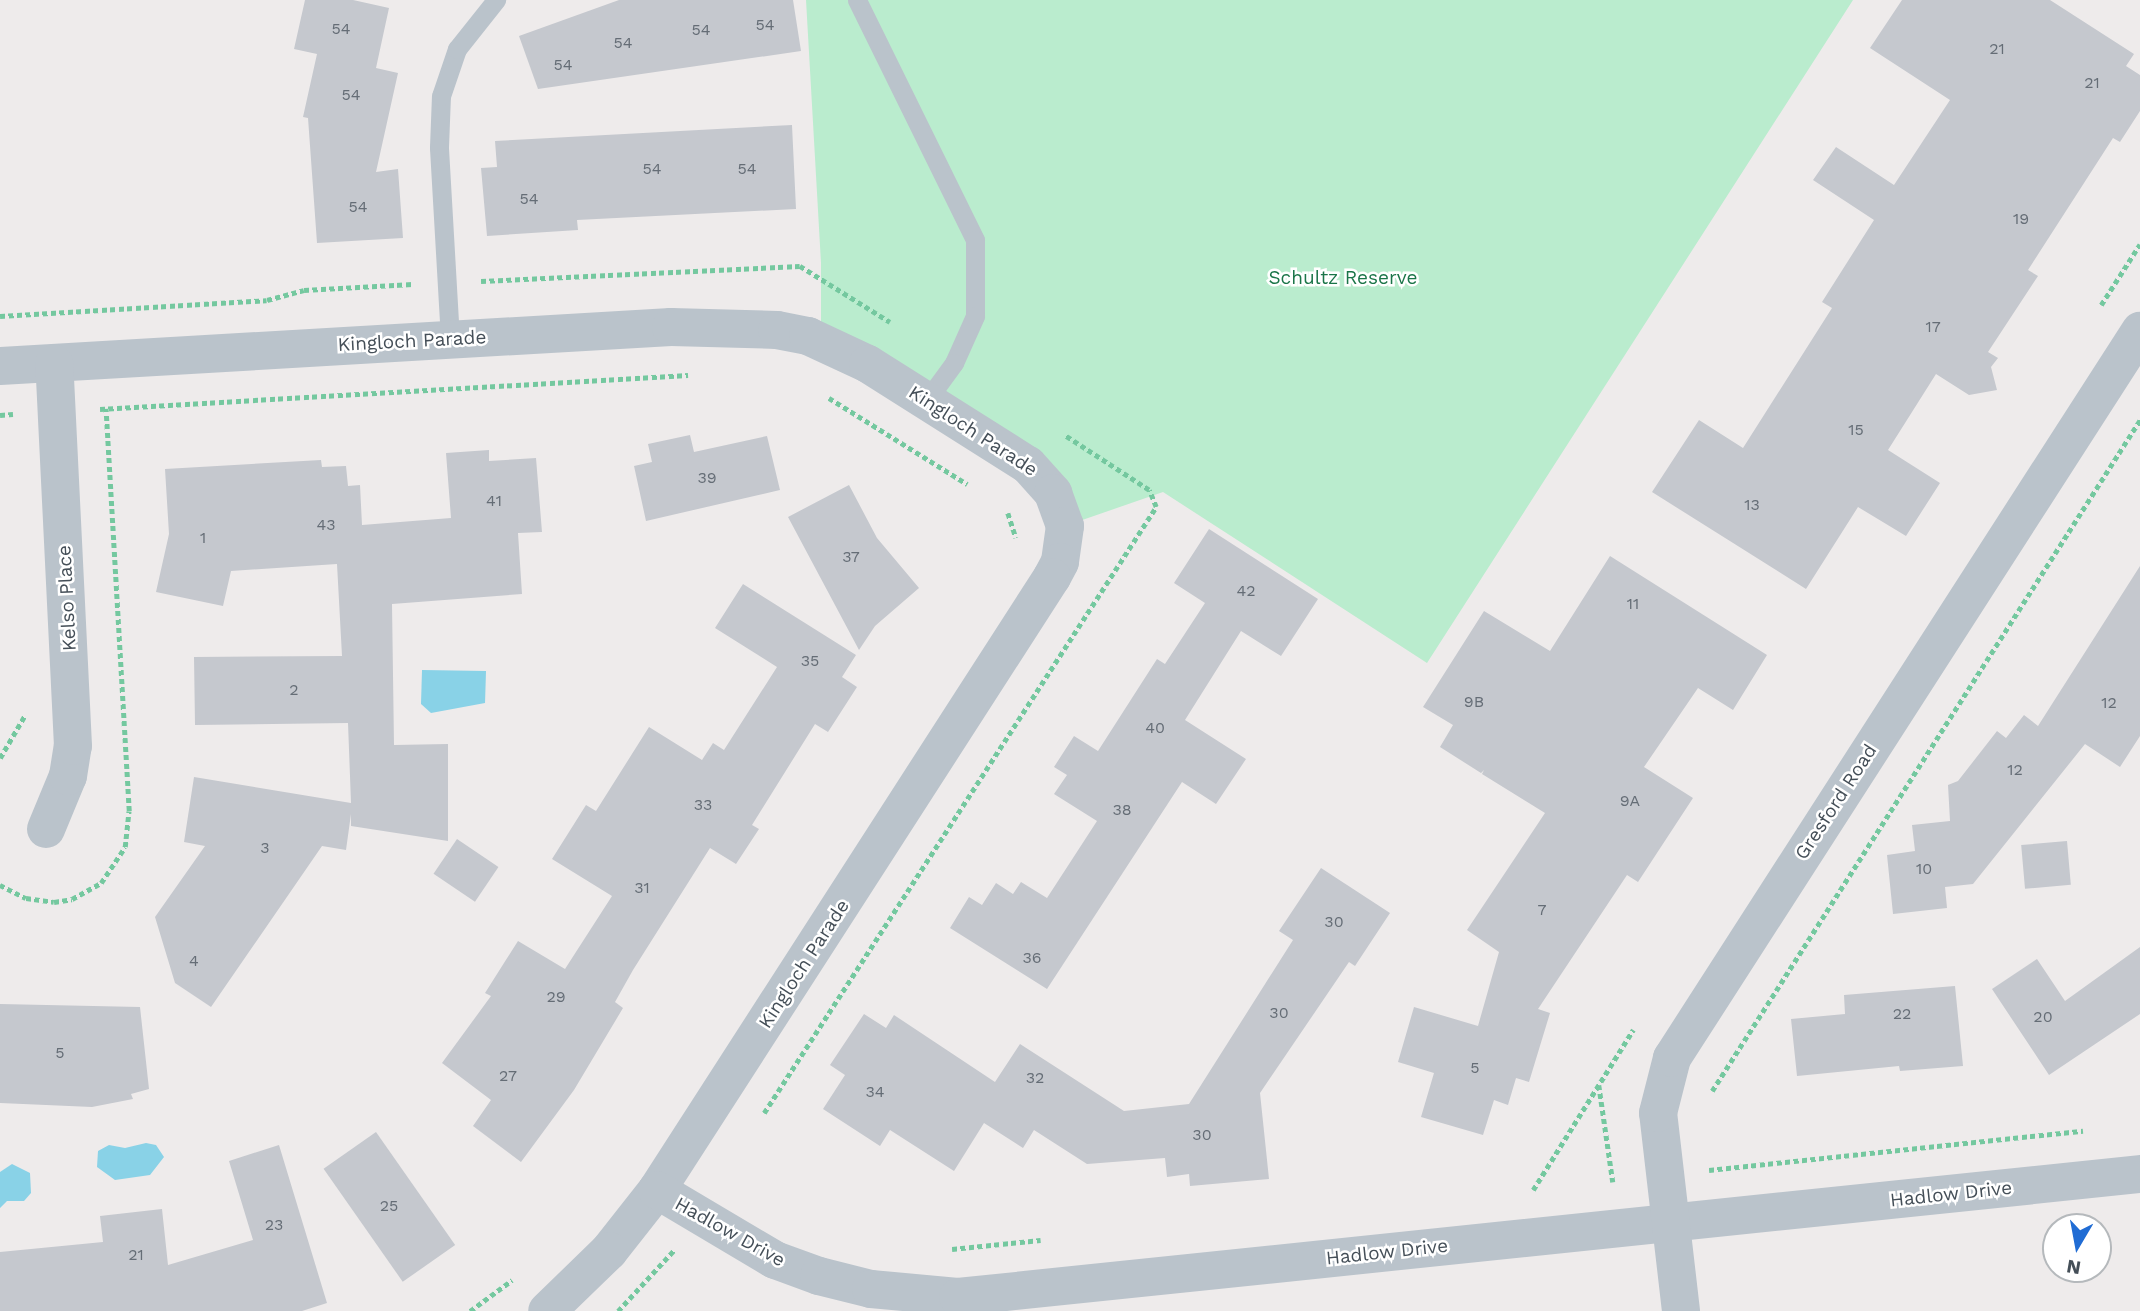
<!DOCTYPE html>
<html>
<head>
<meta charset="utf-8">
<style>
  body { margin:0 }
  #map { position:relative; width:2140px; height:1311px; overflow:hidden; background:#eeebeb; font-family:"Work Sans",sans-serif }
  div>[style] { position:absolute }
  .green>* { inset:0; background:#baecce }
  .water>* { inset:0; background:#89d2e7 }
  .building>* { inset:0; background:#c5c8ce; transform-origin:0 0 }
  .path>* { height:4.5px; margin-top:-2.25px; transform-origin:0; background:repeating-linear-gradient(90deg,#74c89f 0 5px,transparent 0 8.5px) }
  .service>* { height:19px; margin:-9.5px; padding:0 9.5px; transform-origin:9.5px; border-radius:9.5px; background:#bac3cb }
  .minor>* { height:38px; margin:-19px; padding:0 19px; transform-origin:19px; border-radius:19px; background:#bac3cb }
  span { translate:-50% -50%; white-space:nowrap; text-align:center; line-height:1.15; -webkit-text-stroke:5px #fff; paint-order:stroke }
  .number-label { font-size:16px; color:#656d76 }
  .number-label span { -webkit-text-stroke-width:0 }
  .park-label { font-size:19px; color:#1a7548 }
  .street-label { font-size:19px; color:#454f58 }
  .north { position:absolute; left:2042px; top:1213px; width:70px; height:70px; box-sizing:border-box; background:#fff; border:2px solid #b5b9bc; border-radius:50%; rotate:190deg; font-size:19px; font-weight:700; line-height:28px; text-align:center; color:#454f58 }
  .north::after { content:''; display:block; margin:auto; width:24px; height:32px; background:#206cd4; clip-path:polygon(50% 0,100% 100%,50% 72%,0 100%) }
</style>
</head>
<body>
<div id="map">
  <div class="green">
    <div style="clip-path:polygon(806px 0,1853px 0,1427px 663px,1163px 492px,1065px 526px,1060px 507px,821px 342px,821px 263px)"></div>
  </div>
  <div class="water">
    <div style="clip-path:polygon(422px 670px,486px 671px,485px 703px,431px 713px,421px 704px)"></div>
    <div style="clip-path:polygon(146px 1143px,156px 1145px,164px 1157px,150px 1175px,115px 1180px,97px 1167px,98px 1151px,109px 1145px,125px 1148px)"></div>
    <div style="clip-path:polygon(12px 1164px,30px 1173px,31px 1193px,24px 1201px,7px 1201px,0 1208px,0 1172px)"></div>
  </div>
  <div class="building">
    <div style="clip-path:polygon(305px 0,353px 0,389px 8px,376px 68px,398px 73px,376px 172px,398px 169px,403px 238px,317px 243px,308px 118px,303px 117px,317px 54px,294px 49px)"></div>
    <div style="clip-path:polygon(619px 0,793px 0,801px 51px,538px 89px,519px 36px)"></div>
    <div style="clip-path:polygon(1902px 0,2050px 0,2134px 54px,2126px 66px,2140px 75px,2140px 111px,2120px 142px,2113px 138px,2028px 270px,2038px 276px,1988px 352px,1998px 358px,1991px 367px,1997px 390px,1969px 395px,1936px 374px,1888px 450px,1940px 483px,1906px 536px,1858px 507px,1806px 589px,1652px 492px,1699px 420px,1743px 448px,1832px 308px,1822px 302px,1874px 220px,1813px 180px,1836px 147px,1894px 185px,1950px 100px,1870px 48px)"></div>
    <div style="clip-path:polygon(792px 125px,796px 209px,577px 220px,578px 230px,487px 236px,481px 168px,497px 167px,495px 141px)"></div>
    <div style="clip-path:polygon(690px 435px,694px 452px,767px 436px,780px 490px,646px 521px,634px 466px,652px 462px,648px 444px)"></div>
    <div style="clip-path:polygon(489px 450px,489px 461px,536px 458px,542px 532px,518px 533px,522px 594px,392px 604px,394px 745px,448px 744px,448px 841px,351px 826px,351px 814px,346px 850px,322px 846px,211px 1007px,175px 983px,155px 917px,205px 846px,184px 842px,194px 777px,351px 803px,348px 723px,195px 725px,194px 657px,342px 656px,337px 564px,231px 571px,223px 606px,156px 592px,169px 534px,165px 469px,321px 460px,322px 467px,346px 466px,348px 486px,360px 485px,362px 525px,451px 518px,446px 453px)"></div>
    <div style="clip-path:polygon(849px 485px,877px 538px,919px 588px,875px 626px,859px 650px,788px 517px)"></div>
    <div style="clip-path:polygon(1209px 529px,1318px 599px,1281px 656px,1241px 631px,1185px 720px,1246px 759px,1216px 804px,1182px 782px,1047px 989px,950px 928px,969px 897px,982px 905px,996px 883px,1013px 894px,1021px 882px,1047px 898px,1097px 821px,1054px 794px,1067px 775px,1054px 767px,1074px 736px,1098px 751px,1157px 659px,1165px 664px,1205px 603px,1174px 583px)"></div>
    <div style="clip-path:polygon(1610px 556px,1767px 655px,1733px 710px,1698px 688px,1644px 767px,1693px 798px,1638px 882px,1627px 875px,1538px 1009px,1550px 1013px,1529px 1082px,1516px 1078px,1508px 1105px,1494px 1100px,1483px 1135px,1421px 1117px,1434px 1073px,1398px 1062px,1414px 1007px,1478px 1026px,1499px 952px,1467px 930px,1545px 813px,1482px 774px,1484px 770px,1481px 773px,1440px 747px,1453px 725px,1423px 707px,1484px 611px,1550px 651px)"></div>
    <div style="clip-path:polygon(2140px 566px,2140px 736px,2120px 767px,2085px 744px,1973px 884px,1945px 887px,1947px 908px,1893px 914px,1887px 855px,1915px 851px,1912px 825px,1950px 821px,1948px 785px,1958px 781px,1997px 731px,2006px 738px,2024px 715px,2038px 726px)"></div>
    <div style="clip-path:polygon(743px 584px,856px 655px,842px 677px,857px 687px,828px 732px,815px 724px,752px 825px,759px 829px,736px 864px,710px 848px,633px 970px,615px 1002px,623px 1008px,574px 1090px,521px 1162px,473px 1126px,491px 1100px,442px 1063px,491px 996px,485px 993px,518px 941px,565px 969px,612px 896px,552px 859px,586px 805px,596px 811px,649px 727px,702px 760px,713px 743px,724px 750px,777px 667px,715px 628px)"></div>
    <div style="left:457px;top:839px;width:50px;height:42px;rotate:34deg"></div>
    <div style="left:2067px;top:841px;width:44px;height:46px;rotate:85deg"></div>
    <div style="clip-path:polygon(1321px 868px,1390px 913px,1355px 966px,1349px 962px,1260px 1093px,1269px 1179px,1190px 1186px,1189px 1174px,1167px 1177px,1165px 1158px,1087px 1164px,1034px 1130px,1023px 1148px,984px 1123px,954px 1171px,890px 1130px,880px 1146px,823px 1109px,845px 1075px,830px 1065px,864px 1014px,886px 1028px,894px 1015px,995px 1082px,1020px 1044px,1124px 1111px,1189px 1104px,1293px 940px,1279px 931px)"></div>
    <div style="clip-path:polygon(2140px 947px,2140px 1014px,2049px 1075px,1992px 989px,2037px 959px,2065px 1001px)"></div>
    <div style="clip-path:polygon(1955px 986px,1963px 1066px,1900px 1071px,1899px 1066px,1797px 1076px,1791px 1019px,1845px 1014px,1844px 995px)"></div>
    <div style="clip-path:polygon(0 1004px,140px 1007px,149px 1089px,131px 1094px,133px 1099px,92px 1107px,0 1103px)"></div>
    <div style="left:376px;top:1132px;width:138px;height:64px;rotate:55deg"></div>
    <div style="clip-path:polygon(279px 1145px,327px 1303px,302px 1311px,0 1311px,0 1252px,103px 1242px,100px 1216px,162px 1209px,168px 1265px,253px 1240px,229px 1161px)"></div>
  </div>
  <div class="path">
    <div style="left:481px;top:281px;width:319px;rotate:-2.7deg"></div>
    <div style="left:800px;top:266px;width:106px;rotate:31.9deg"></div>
    <div style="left:2101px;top:305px;width:72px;rotate:-57.4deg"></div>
    <div style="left:0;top:316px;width:267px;rotate:-3.4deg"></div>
    <div style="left:267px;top:300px;width:38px;rotate:-15deg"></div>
    <div style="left:304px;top:290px;width:109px;rotate:-3.2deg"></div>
    <div style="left:829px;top:398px;width:163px;rotate:31.9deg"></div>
    <div style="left:100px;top:409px;width:589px;rotate:-3.31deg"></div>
    <div style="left:0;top:415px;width:13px;rotate:-4deg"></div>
    <div style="left:1008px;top:513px;width:26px;rotate:72deg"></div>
    <div style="left:0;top:758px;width:50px;rotate:-59.8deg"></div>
    <div style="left:0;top:885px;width:29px;rotate:27deg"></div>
    <div style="left:26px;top:898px;width:28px;rotate:8deg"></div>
    <div style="left:54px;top:902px;width:18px;rotate:-9deg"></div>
    <div style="left:72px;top:899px;width:33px;rotate:-29deg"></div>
    <div style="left:101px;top:883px;width:43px;rotate:-56.3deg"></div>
    <div style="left:125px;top:847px;width:36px;rotate:-84deg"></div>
    <div style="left:129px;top:811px;width:403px;rotate:-93.3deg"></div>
    <div style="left:1599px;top:1085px;width:98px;rotate:81.8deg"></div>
    <div style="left:1712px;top:1091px;width:796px;rotate:-57.47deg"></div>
    <div style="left:764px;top:1113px;width:722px;rotate:-57.1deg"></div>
    <div style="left:1156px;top:507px;width:18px;rotate:-112deg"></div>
    <div style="left:1149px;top:490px;width:101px;rotate:-147.1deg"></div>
    <div style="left:1709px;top:1170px;width:376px;rotate:-6deg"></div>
    <div style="left:1533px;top:1190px;width:189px;rotate:-58deg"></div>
    <div style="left:952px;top:1249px;width:89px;rotate:-5.8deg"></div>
    <div style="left:470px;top:1311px;width:52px;rotate:-36.4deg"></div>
    <div style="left:618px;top:1311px;width:83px;rotate:-47.4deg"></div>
  </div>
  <div class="service">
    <div style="left:857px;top:0;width:267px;rotate:63.8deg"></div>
    <div style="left:975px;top:240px;width:76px;rotate:90deg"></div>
    <div style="left:975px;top:316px;width:51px;rotate:114.1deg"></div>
    <div style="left:954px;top:363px;width:46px;rotate:126.1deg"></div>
    <div style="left:450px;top:339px;width:192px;rotate:-93.3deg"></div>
    <div style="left:439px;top:147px;width:51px;rotate:-87.8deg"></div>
    <div style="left:441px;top:96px;width:50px;rotate:-71.2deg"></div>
    <div style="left:457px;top:49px;width:63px;rotate:-51.5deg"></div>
  </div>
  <div class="minor">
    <div style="left:0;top:366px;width:672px;rotate:-3.33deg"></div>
    <div style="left:671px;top:327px;width:106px;rotate:1.6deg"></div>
    <div style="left:777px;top:330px;width:32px;rotate:11deg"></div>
    <div style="left:808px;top:336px;width:66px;rotate:25deg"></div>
    <div style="left:868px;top:364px;width:189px;rotate:32.3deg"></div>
    <div style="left:1028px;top:465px;width:38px;rotate:48deg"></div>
    <div style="left:1053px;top:493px;width:35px;rotate:70deg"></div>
    <div style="left:1065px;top:526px;width:36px;rotate:98deg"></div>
    <div style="left:1060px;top:562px;width:17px;rotate:118deg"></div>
    <div style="left:1052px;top:577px;width:729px;rotate:122.8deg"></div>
    <div style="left:657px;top:1190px;width:78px;rotate:128.2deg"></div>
    <div style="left:609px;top:1251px;width:86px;rotate:135.9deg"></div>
    <div style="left:46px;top:829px;width:57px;rotate:-67.5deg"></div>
    <div style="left:68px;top:776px;width:30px;rotate:-81deg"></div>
    <div style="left:73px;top:746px;width:383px;rotate:-92.8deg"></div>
    <div style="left:657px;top:1190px;width:137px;rotate:30.7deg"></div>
    <div style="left:775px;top:1260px;width:47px;rotate:20deg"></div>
    <div style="left:819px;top:1276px;width:54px;rotate:14deg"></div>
    <div style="left:871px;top:1289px;width:87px;rotate:5.3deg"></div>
    <div style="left:958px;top:1297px;width:1188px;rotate:-5.94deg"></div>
    <div style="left:1681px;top:1311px;width:199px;rotate:-96.6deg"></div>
    <div style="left:1658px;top:1113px;width:57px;rotate:-75.7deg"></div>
    <div style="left:1672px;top:1058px;width:865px;rotate:-57.23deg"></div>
  </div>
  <div class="number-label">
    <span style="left:765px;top:25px">54</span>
    <span style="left:341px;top:29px">54</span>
    <span style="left:701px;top:30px">54</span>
    <span style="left:623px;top:43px">54</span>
    <span style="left:1997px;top:49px">21</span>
    <span style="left:563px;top:65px">54</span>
    <span style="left:2092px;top:83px">21</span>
    <span style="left:351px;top:95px">54</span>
    <span style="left:652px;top:169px">54</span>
    <span style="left:747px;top:169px">54</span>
    <span style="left:529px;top:199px">54</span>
    <span style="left:358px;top:207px">54</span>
    <span style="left:2021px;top:219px">19</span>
    <span style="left:1933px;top:327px">17</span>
    <span style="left:1856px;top:430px">15</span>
    <span style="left:707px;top:478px">39</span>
    <span style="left:494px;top:501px">41</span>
    <span style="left:1752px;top:505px">13</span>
    <span style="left:326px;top:525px">43</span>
    <span style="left:203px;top:538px">1</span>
    <span style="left:851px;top:557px">37</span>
    <span style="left:1246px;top:591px">42</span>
    <span style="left:1633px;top:604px">11</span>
    <span style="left:810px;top:661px">35</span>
    <span style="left:294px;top:690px">2</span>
    <span style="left:1474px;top:702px">9B</span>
    <span style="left:2109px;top:703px">12</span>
    <span style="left:1155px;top:728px">40</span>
    <span style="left:2015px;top:770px">12</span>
    <span style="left:1630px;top:801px">9A</span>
    <span style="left:703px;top:805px">33</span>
    <span style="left:1122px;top:810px">38</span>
    <span style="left:265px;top:848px">3</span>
    <span style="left:1924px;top:869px">10</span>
    <span style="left:642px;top:888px">31</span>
    <span style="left:1542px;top:910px">7</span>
    <span style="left:1334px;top:922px">30</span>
    <span style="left:1032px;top:958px">36</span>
    <span style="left:194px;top:961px">4</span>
    <span style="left:556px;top:997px">29</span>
    <span style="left:1279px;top:1013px">30</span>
    <span style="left:1902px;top:1014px">22</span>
    <span style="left:2043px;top:1017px">20</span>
    <span style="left:60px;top:1053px">5</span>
    <span style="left:1475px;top:1068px">5</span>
    <span style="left:508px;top:1076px">27</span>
    <span style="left:1035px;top:1078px">32</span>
    <span style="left:875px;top:1092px">34</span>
    <span style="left:1202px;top:1135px">30</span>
    <span style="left:389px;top:1206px">25</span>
    <span style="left:274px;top:1225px">23</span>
    <span style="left:136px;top:1255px">21</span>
  </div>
  <div class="park-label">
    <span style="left:1343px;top:278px">Schultz Reserve</span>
  </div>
  <div class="street-label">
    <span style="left:412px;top:341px;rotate:-3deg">Kingloch Parade</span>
    <span style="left:973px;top:431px;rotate:33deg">Kingloch Parade</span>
    <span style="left:67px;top:598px;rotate:-93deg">Kelso Place</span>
    <span style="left:1836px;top:802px;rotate:-57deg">Gresford Road</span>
    <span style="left:804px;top:964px;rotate:-57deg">Kingloch Parade</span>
    <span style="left:1951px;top:1194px;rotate:-6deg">Hadlow Drive</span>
    <span style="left:730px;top:1232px;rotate:29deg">Hadlow Drive</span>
    <span style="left:1387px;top:1252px;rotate:-6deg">Hadlow Drive</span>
  </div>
  <div class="north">N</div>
</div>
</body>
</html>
